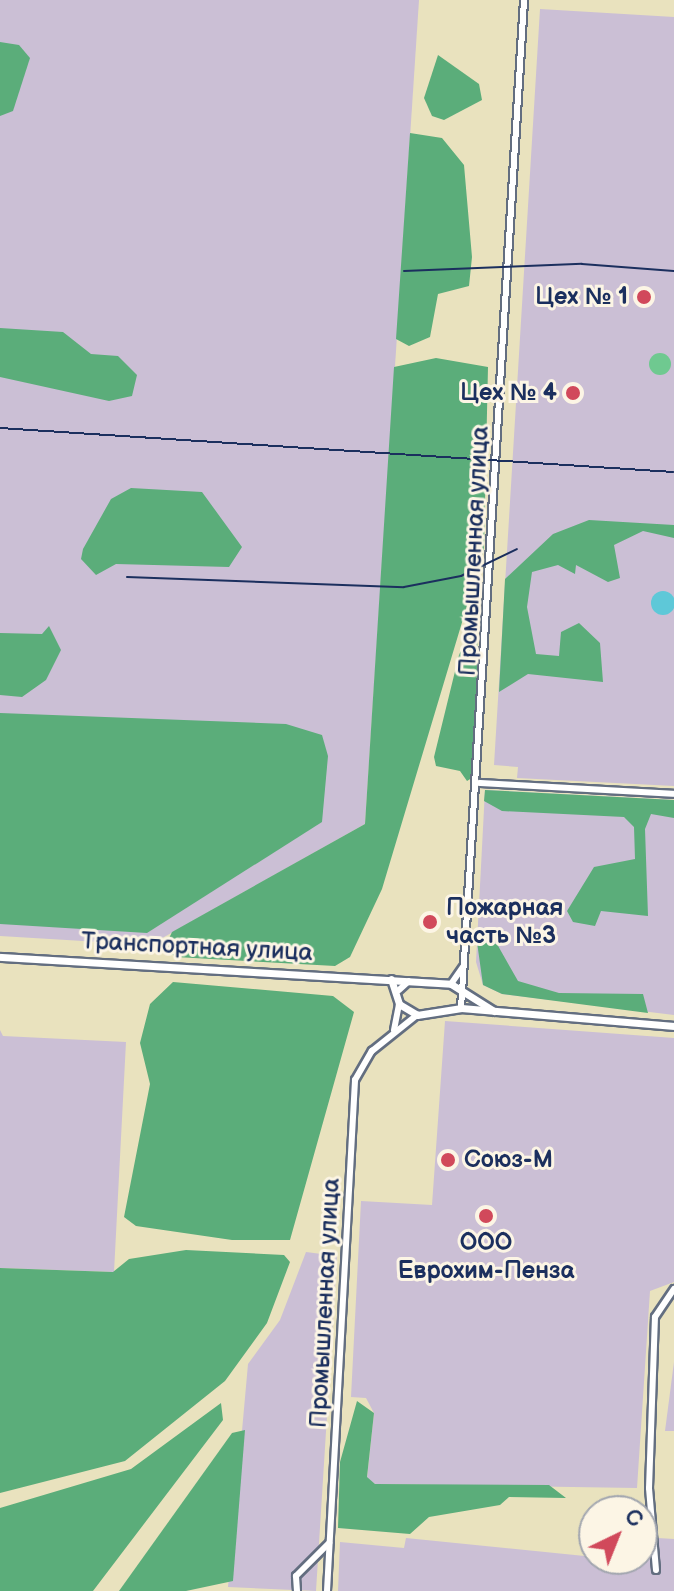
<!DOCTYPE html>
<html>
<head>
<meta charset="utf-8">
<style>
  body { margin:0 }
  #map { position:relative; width:674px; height:1591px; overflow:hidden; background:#e9e2be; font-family:"Balsamiq Sans",sans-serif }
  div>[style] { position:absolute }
  .industrial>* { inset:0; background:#cbbfd5 }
  .green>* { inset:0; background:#6fc990 }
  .round { border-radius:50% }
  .forest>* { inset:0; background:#5bad7a }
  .water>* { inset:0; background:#5ec8d8 }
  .roads { filter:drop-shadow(2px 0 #636e80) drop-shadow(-2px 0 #636e80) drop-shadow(0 2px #636e80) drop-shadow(0 -2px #636e80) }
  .minor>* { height:6px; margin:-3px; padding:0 3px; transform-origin:3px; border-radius:3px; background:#fff }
  .tertiary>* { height:7px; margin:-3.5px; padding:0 3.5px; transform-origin:3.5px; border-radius:3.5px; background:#fff }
  .rail>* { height:2px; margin:-1px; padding:0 1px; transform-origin:1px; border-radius:1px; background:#1b2f5e }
  .dots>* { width:22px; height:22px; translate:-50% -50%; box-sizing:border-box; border:4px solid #fcf5e5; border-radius:50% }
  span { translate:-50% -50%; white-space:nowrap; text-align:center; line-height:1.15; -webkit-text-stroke:6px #fcf5e5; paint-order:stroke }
  .poi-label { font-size:24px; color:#1b2f5e; font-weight:700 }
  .right { translate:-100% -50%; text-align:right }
  .left { translate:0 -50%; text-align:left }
  .street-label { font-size:24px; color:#1b2f5e }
  .north { position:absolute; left:578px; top:1495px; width:80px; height:80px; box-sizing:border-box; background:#fcf5e5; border:2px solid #a2a6af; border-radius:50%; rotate:43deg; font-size:22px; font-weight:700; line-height:32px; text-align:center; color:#1b2f5e }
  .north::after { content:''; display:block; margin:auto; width:28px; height:36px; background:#d1495b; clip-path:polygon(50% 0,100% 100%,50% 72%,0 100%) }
</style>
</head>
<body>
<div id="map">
  <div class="industrial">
    <div style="clip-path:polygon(0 0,419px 0,365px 824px,150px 945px,0 936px)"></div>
    <div style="clip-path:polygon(540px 9px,674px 17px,674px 786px,517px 778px,518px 767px,494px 765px)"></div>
    <div style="clip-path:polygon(485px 790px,674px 800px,674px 1015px,502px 994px,483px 985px,476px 962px)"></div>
    <div style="clip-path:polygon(445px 1021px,674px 1038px,674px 1282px,650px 1291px,637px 1488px,375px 1484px,367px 1478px,374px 1413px,366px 1398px,351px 1397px,361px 1201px,432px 1205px)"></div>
    <div style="clip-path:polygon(0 1030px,3px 1036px,126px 1042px,114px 1272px,0 1268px)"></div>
    <div style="clip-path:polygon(306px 1252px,337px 1256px,316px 1591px,228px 1587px,248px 1364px,280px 1320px)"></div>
    <div style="clip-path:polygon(674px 1362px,674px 1431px,665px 1431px)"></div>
    <div style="clip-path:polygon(642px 1537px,674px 1539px,674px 1591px,338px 1591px,340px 1542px,404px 1548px,406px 1538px,634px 1561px,642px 1559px)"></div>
  </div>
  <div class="green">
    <div class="round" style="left:649px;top:353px;width:22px;height:22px"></div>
  </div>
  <div class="forest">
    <div style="clip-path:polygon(0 42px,19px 45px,30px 58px,13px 111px,0 116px)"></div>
    <div style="clip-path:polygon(438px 55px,479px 84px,482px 100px,444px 120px,432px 116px,424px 98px)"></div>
    <div style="clip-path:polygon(410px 133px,442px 138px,464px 165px,472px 257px,469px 286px,438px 294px,430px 337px,409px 346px,396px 339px)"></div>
    <div style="clip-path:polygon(0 328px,63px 332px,91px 354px,118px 356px,137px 375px,132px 396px,109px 401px,0 377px)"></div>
    <div style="clip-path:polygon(436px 358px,488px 367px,484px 549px,382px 889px,350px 957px,335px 966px,176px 957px,164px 949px,172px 932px,365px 824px,394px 367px)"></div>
    <div style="clip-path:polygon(131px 488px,202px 492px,242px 547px,229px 567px,116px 564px,96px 575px,81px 559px,83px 549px,111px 499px)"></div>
    <div style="clip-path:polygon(589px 520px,674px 525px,674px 538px,643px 531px,614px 545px,620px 578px,608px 582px,576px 565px,575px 574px,558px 565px,532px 572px,527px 607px,536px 654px,559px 656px,561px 632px,579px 623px,600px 643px,603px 682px,528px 674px,499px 692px,505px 579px,553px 534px)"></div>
    <div style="clip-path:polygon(478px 612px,475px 776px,467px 781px,460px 771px,436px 766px,434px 757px,459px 655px)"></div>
    <div style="clip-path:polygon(49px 626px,61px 650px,46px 680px,22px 697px,0 695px,0 633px,42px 634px)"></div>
    <div style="clip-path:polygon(0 713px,286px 724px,322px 735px,328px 756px,322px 822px,147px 933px,0 924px)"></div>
    <div style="clip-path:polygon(485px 790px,674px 800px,674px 818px,651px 814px,645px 829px,648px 916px,601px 911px,595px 926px,573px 922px,567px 911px,594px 867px,635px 859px,634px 827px,624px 817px,502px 811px,484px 801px)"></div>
    <div style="clip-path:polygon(477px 942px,497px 944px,518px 981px,559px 993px,643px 994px,648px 1013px,502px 994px,483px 985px)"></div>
    <div style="clip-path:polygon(173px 982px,333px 996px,354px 1012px,290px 1240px,232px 1240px,136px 1226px,124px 1217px,150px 1084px,140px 1043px,150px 1004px)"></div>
    <div style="clip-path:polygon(186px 1250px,284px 1255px,290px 1262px,267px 1323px,225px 1381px,125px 1461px,0 1493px,0 1268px,113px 1272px,129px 1259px)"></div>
    <div style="clip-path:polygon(357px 1401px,374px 1413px,367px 1477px,375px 1484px,549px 1485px,566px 1498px,509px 1497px,500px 1505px,429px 1517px,410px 1534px,338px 1528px,340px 1462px)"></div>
    <div style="clip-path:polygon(221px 1403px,223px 1420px,93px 1591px,0 1591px,0 1508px,131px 1469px)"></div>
    <div style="clip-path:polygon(245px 1430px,233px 1581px,186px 1591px,119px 1591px,232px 1433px)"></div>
  </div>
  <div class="water">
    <div class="round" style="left:651px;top:591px;width:24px;height:24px"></div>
  </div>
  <div class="roads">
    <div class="minor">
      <div style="left:479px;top:783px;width:195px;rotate:3.2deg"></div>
      <div style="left:451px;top:984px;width:21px;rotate:-55deg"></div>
      <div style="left:399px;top:990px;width:13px;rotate:-42deg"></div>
      <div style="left:461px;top:1008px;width:1010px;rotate:-86.42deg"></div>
      <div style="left:394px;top:1030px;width:26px;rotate:-79deg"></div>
      <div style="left:656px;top:1570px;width:82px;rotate:-94.9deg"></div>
      <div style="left:649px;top:1488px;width:171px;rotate:-88deg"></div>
      <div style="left:655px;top:1317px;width:34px;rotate:-56deg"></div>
      <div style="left:297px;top:1591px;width:15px;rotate:-94deg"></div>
      <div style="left:296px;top:1576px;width:47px;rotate:-45deg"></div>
      <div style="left:327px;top:1591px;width:512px;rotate:-86.86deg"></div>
      <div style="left:355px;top:1080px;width:34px;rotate:-60deg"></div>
      <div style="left:372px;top:1051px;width:58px;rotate:-38.7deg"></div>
    </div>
    <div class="tertiary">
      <div style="left:0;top:957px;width:452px;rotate:3.4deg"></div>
      <div style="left:451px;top:984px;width:51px;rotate:32.1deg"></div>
      <div style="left:391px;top:979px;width:26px;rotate:72deg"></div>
      <div style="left:399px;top:1004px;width:21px;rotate:31deg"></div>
      <div style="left:417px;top:1015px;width:45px;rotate:-9deg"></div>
      <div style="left:461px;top:1008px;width:214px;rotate:4.8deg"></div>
    </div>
  </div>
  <div class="rail">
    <div style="left:404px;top:271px;width:178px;rotate:-2.3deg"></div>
    <div style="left:582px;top:264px;width:92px;rotate:4.4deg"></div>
    <div style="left:0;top:428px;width:675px;rotate:3.74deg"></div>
    <div style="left:127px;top:577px;width:277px;rotate:2.1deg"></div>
    <div style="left:404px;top:587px;width:58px;rotate:-10.9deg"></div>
    <div style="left:461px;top:576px;width:62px;rotate:-25.7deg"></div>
  </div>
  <div class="dots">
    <div style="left:644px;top:297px;background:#d1495b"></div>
    <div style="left:573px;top:393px;background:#d1495b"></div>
    <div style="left:430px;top:922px;background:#d1495b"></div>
    <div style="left:448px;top:1160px;background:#d1495b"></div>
    <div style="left:486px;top:1216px;background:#d1495b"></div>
  </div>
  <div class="poi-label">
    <span class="right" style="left:628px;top:297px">Цех № 1</span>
    <span class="right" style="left:557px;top:393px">Цех № 4</span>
    <span class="left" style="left:446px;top:922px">Пожарная<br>часть №3</span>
    <span class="left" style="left:464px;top:1160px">Союз-М</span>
    <span style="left:486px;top:1257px">ООО<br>Еврохим-Пенза</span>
  </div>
  <div class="street-label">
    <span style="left:474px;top:551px;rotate:-87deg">Промышленная улица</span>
    <span style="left:197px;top:947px;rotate:3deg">Транспортная улица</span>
    <span style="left:325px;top:1303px;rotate:-87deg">Промышленная улица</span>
  </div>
  <div class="north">С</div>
</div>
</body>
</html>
